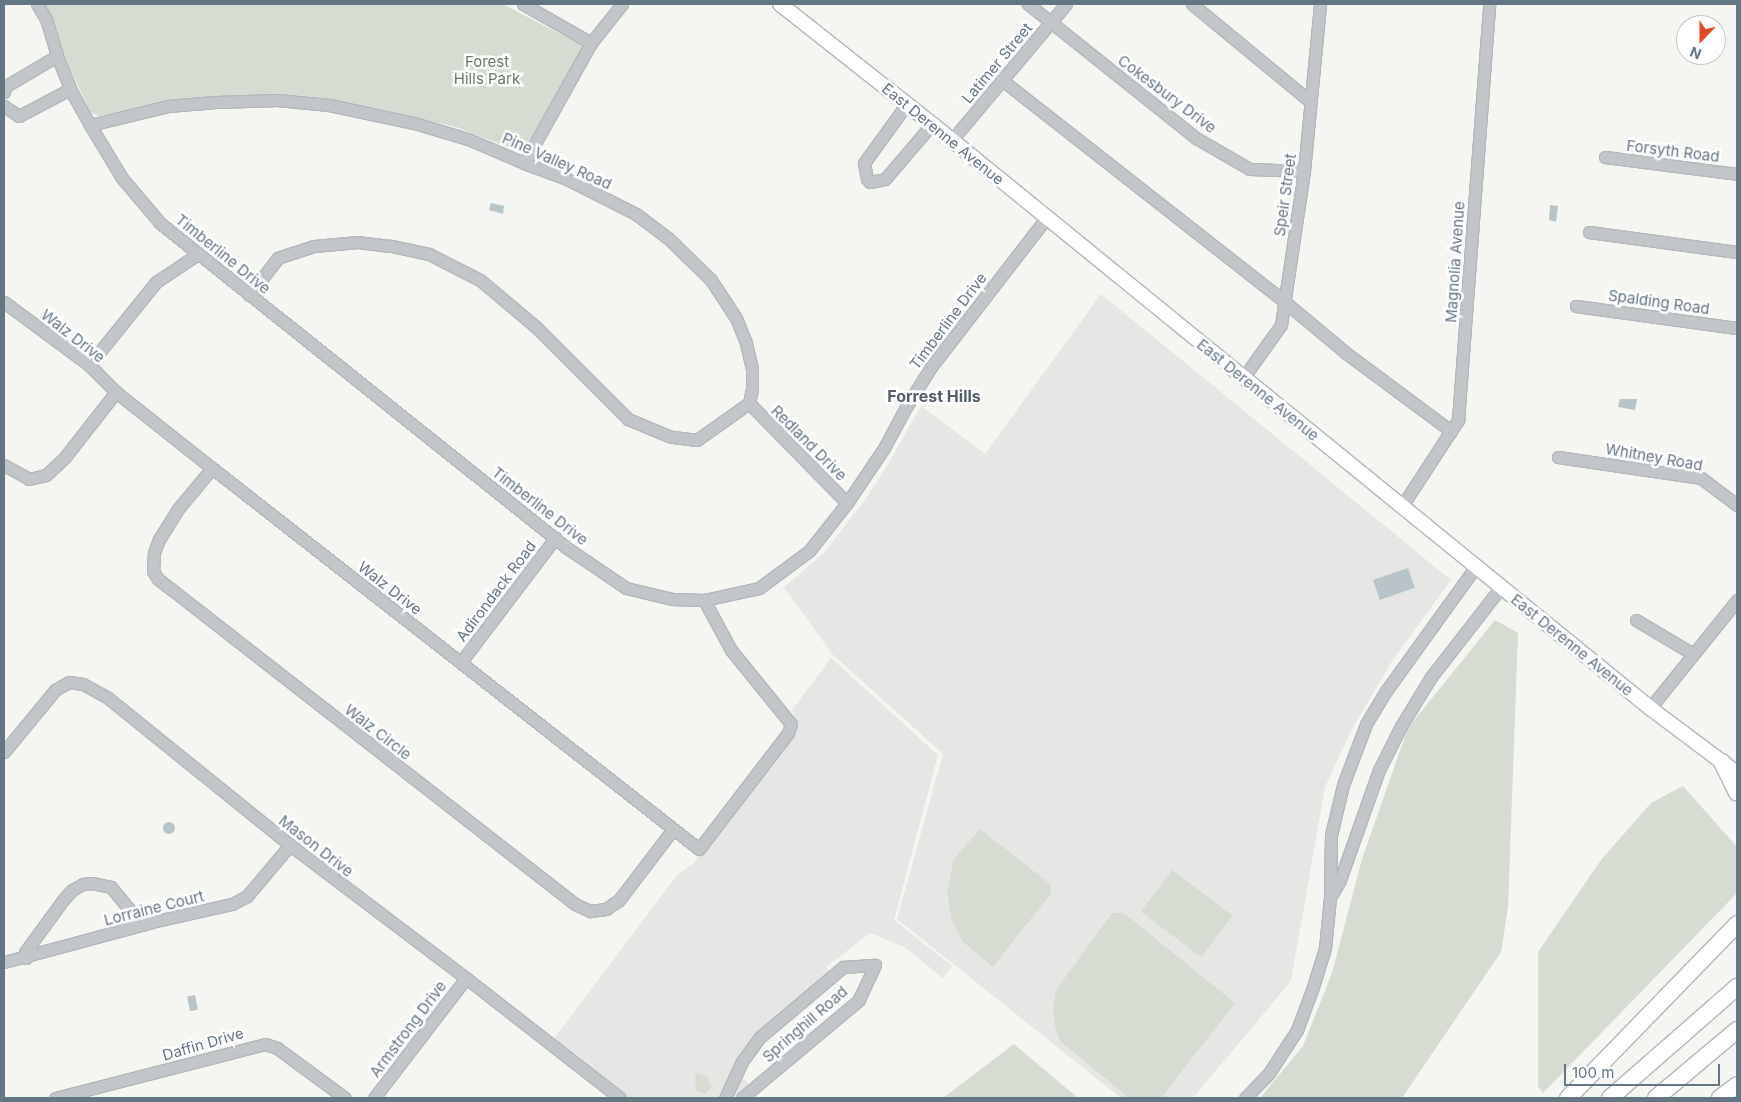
<!DOCTYPE html>
<html>
<head>
<meta charset="utf-8">
<style>
  body { margin:0 }
  #map { position:relative; width:1741px; height:1102px; overflow:hidden; background:#f5f5f1; font-family:Inter,sans-serif }
  div>[style] { position:absolute }
  .built>* { inset:0; background:#e6e7e5 }
  .green>* { inset:0; background:#d6dcd2; transform-origin:0 0 }
  .water>* { inset:0; background:#b7c5c8; transform-origin:0 0 }
  .round { border-radius:50% }
  .roads { filter:drop-shadow(1px 0 #b3b8bb) drop-shadow(-1px 0 #b3b8bb) drop-shadow(0 1px #b3b8bb) drop-shadow(0 -1px #b3b8bb) }
  .minor>* { height:11px; margin:-5.5px; padding:0 5.5px; transform-origin:5.5px; border-radius:5.5px; background:#c2c6c9 }
  .major>* { height:14px; margin:-7px; padding:0 7px; transform-origin:7px; border-radius:7px; background:#fff }
  .highway>* { height:16px; margin:-8px; padding:0 8px; transform-origin:8px; border-radius:8px; background:#fff }
  span { translate:-50% -50%; white-space:nowrap; text-align:center; line-height:1.15; -webkit-text-stroke:5px #fff; paint-order:stroke }
  .park-label { font-size:15px; color:#687a63 }
  .street-label { font-size:15px; color:#647683 }
  .neighbourhood-label { font-size:16px; color:#525f68; font-weight:700 }
  .frame { position:absolute; inset:0; border:5px solid #647683; pointer-events:none }
  .north { position:absolute; left:1676px; top:15px; width:50px; height:50px; box-sizing:border-box; background:#fff; border:1px solid #c1c8cd; border-radius:50%; rotate:202deg; font-size:14px; font-weight:700; line-height:20px; text-align:center; color:#647683 }
  .north::after { content:''; display:block; margin:auto; width:18px; height:22px; background:#e44822; clip-path:polygon(50% 0,100% 100%,50% 72%,0 100%) }
  .scale { position:absolute; left:1564px; top:1064px; width:156px; height:22px; box-sizing:border-box; border:2px solid #647683; border-top:0; padding-left:6px; font-size:15px; line-height:18px; white-space:nowrap; color:#647683; -webkit-text-stroke:4px #fff; paint-order:stroke }
</style>
</head>
<body>
<div id="map">
  <div class="built">
    <div style="clip-path:polygon(1101px 294px,1451px 580px,1392px 661px,1351px 731px,1325px 787px,1291px 981px,1193px 1098px,1121px 1098px,897px 919px,943px 754px,833px 655px,784px 587px,824px 553px,865px 500px,887px 466px,921px 406px,985px 454px)"></div>
    <div style="clip-path:polygon(831px 658px,938px 755px,894px 920px,952px 966px,943px 978px,904px 947px,870px 933px,826px 967px,836px 981px,761px 1045px,741px 1076px,749px 1084px,732px 1098px,630px 1098px,553px 1040px,678px 874px,693px 864px,794px 735px,796px 721px,792px 710px)"></div>
  </div>
  <div class="green">
    <div style="clip-path:polygon(45px 4px,503px 4px,583px 46px,524px 150px,515px 150px,456px 127px,378px 110px,311px 101px,190px 102px,98px 116px,91px 112px,70px 70px)"></div>
    <div style="clip-path:polygon(1495px 620px,1518px 633px,1508px 907px,1501px 952px,1402px 1098px,1260px 1098px,1303px 1046px,1332px 973px,1362px 859px,1408px 728px)"></div>
    <div style="clip-path:polygon(1683px 786px,1737px 847px,1737px 893px,1543px 1093px,1538px 1086px,1538px 952px,1601px 860px,1651px 803px)"></div>
    <div style="clip-path:polygon(980px 829px,1050px 884px,1051px 893px,993px 967px,963px 942px,952px 921px,947px 892px,954px 859px)"></div>
    <div style="left:1172px;top:870px;width:76px;height:52px;rotate:37deg"></div>
    <div style="clip-path:polygon(1112px 913px,1124px 913px,1235px 1003px,1161px 1098px,1129px 1098px,1060px 1041px,1055px 1027px,1053px 1009px,1056px 990px)"></div>
    <div style="clip-path:polygon(1014px 1044px,1078px 1098px,943px 1098px)"></div>
    <div style="clip-path:polygon(698px 1073px,707px 1077px,712px 1087px,705px 1094px,696px 1091px,695px 1076px)"></div>
  </div>
  <div class="water">
    <div style="clip-path:polygon(491px 203px,504px 206px,503px 214px,489px 210px)"></div>
    <div style="clip-path:polygon(1550px 205px,1558px 206px,1556px 222px,1549px 220px)"></div>
    <div style="clip-path:polygon(1620px 399px,1637px 399px,1635px 410px,1618px 407px)"></div>
    <div style="left:1408px;top:568px;width:21px;height:37px;rotate:71deg"></div>
    <div class="round" style="left:163px;top:822px;width:12px;height:12px"></div>
    <div style="left:195px;top:995px;width:15px;height:8px;rotate:79deg"></div>
  </div>
  <div class="roads">
    <div class="minor">
      <div style="left:37px;top:4px;width:17px;rotate:59deg"></div>
      <div style="left:46px;top:19px;width:39px;rotate:73deg"></div>
      <div style="left:57px;top:56px;width:35px;rotate:68deg"></div>
      <div style="left:70px;top:89px;width:41px;rotate:60.9deg"></div>
      <div style="left:90px;top:125px;width:62px;rotate:58.9deg"></div>
      <div style="left:122px;top:178px;width:59px;rotate:49.8deg"></div>
      <div style="left:160px;top:223px;width:521px;rotate:38.61deg"></div>
      <div style="left:567px;top:548px;width:71px;rotate:34.1deg"></div>
      <div style="left:626px;top:588px;width:47px;rotate:13.4deg"></div>
      <div style="left:672px;top:599px;width:32px;rotate:2deg"></div>
      <div style="left:704px;top:600px;width:56px;rotate:-12.3deg"></div>
      <div style="left:759px;top:588px;width:62px;rotate:-36.5deg"></div>
      <div style="left:809px;top:551px;width:61px;rotate:-51.6deg"></div>
      <div style="left:847px;top:503px;width:66px;rotate:-56.1deg"></div>
      <div style="left:884px;top:448px;width:47px;rotate:-61.8deg"></div>
      <div style="left:906px;top:407px;width:47px;rotate:-58deg"></div>
      <div style="left:931px;top:367px;width:190px;rotate:-52.3deg"></div>
      <div style="left:523px;top:4px;width:78px;rotate:29.8deg"></div>
      <div style="left:1028px;top:4px;width:215px;rotate:38.6deg"></div>
      <div style="left:1196px;top:138px;width:62px;rotate:29.9deg"></div>
      <div style="left:1250px;top:169px;width:54px;rotate:2.1deg"></div>
      <div style="left:1192px;top:4px;width:154px;rotate:39.5deg"></div>
      <div style="left:1002px;top:80px;width:360px;rotate:38.1deg"></div>
      <div style="left:1285px;top:302px;width:80px;rotate:39.9deg"></div>
      <div style="left:1346px;top:353px;width:131px;rotate:36.6deg"></div>
      <div style="left:4px;top:92px;width:6px;rotate:-72deg"></div>
      <div style="left:6px;top:86px;width:59px;rotate:-30.5deg"></div>
      <div style="left:906px;top:105px;width:72px;rotate:125.9deg"></div>
      <div style="left:864px;top:163px;width:16px;rotate:79deg"></div>
      <div style="left:867px;top:179px;width:4px;rotate:45deg"></div>
      <div style="left:870px;top:182px;width:15px;rotate:-11deg"></div>
      <div style="left:885px;top:179px;width:72px;rotate:-49.5deg"></div>
      <div style="left:4px;top:106px;width:18px;rotate:34deg"></div>
      <div style="left:19px;top:116px;width:58px;rotate:-27.9deg"></div>
      <div style="left:90px;top:125px;width:80px;rotate:-13.7deg"></div>
      <div style="left:168px;top:106px;width:48px;rotate:-4.8deg"></div>
      <div style="left:216px;top:102px;width:61px;rotate:-1.9deg"></div>
      <div style="left:277px;top:100px;width:52px;rotate:5.5deg"></div>
      <div style="left:329px;top:105px;width:87px;rotate:12deg"></div>
      <div style="left:414px;top:123px;width:56px;rotate:16.5deg"></div>
      <div style="left:468px;top:139px;width:61px;rotate:23.2deg"></div>
      <div style="left:524px;top:163px;width:46px;rotate:20.4deg"></div>
      <div style="left:567px;top:179px;width:77px;rotate:26.9deg"></div>
      <div style="left:636px;top:214px;width:40px;rotate:37deg"></div>
      <div style="left:668px;top:238px;width:60px;rotate:44.3deg"></div>
      <div style="left:711px;top:280px;width:45px;rotate:56.7deg"></div>
      <div style="left:736px;top:318px;width:27px;rotate:68deg"></div>
      <div style="left:746px;top:343px;width:26px;rotate:77deg"></div>
      <div style="left:752px;top:368px;width:21px;rotate:90deg"></div>
      <div style="left:752px;top:389px;width:14px;rotate:102deg"></div>
      <div style="left:749px;top:403px;width:64px;rotate:144.6deg"></div>
      <div style="left:697px;top:440px;width:26px;rotate:-173deg"></div>
      <div style="left:671px;top:437px;width:47px;rotate:-157.3deg"></div>
      <div style="left:628px;top:419px;width:130px;rotate:-135deg"></div>
      <div style="left:536px;top:327px;width:73px;rotate:-140deg"></div>
      <div style="left:480px;top:280px;width:57px;rotate:-153deg"></div>
      <div style="left:429px;top:254px;width:40px;rotate:-168deg"></div>
      <div style="left:390px;top:246px;width:32px;rotate:-173deg"></div>
      <div style="left:358px;top:242px;width:44px;rotate:174.8deg"></div>
      <div style="left:314px;top:246px;width:38px;rotate:162deg"></div>
      <div style="left:278px;top:258px;width:47px;rotate:128.1deg"></div>
      <div style="left:951px;top:141px;width:179px;rotate:-50deg"></div>
      <div style="left:1605px;top:157px;width:133px;rotate:7.3deg"></div>
      <div style="left:524px;top:163px;width:137px;rotate:-60.8deg"></div>
      <div style="left:591px;top:43px;width:50px;rotate:-51.5deg"></div>
      <div style="left:1589px;top:232px;width:149px;rotate:7.7deg"></div>
      <div style="left:4px;top:302px;width:106px;rotate:36.5deg"></div>
      <div style="left:89px;top:365px;width:38px;rotate:45deg"></div>
      <div style="left:116px;top:392px;width:122px;rotate:38.4deg"></div>
      <div style="left:212px;top:468px;width:618px;rotate:38.04deg"></div>
      <div style="left:699px;top:849px;width:146px;rotate:-52.5deg"></div>
      <div style="left:788px;top:733px;width:9px;rotate:-72deg"></div>
      <div style="left:791px;top:724px;width:95px;rotate:-129deg"></div>
      <div style="left:731px;top:650px;width:57px;rotate:-118.4deg"></div>
      <div style="left:1576px;top:306px;width:162px;rotate:7.8deg"></div>
      <div style="left:89px;top:365px;width:107px;rotate:-51.1deg"></div>
      <div style="left:156px;top:282px;width:50px;rotate:-33.7deg"></div>
      <div style="left:1243px;top:378px;width:65px;rotate:-54.4deg"></div>
      <div style="left:1281px;top:325px;width:156px;rotate:-81.5deg"></div>
      <div style="left:1304px;top:171px;width:168px;rotate:-84.5deg"></div>
      <div style="left:749px;top:403px;width:140px;rotate:45.6deg"></div>
      <div style="left:1558px;top:457px;width:145px;rotate:8.4deg"></div>
      <div style="left:1701px;top:478px;width:45px;rotate:36.9deg"></div>
      <div style="left:4px;top:465px;width:29px;rotate:29deg"></div>
      <div style="left:29px;top:479px;width:17px;rotate:-13deg"></div>
      <div style="left:46px;top:475px;width:26px;rotate:-43deg"></div>
      <div style="left:65px;top:457px;width:83px;rotate:-51.9deg"></div>
      <div style="left:212px;top:468px;width:53px;rotate:129.7deg"></div>
      <div style="left:178px;top:509px;width:36px;rotate:122deg"></div>
      <div style="left:159px;top:539px;width:15px;rotate:110deg"></div>
      <div style="left:154px;top:553px;width:18px;rotate:93deg"></div>
      <div style="left:153px;top:571px;width:9px;rotate:58deg"></div>
      <div style="left:158px;top:579px;width:16px;rotate:38deg"></div>
      <div style="left:171px;top:589px;width:512px;rotate:37.94deg"></div>
      <div style="left:575px;top:904px;width:17px;rotate:25deg"></div>
      <div style="left:590px;top:911px;width:16px;rotate:-7deg"></div>
      <div style="left:606px;top:909px;width:16px;rotate:-35deg"></div>
      <div style="left:619px;top:900px;width:89px;rotate:-52.7deg"></div>
      <div style="left:1402px;top:506px;width:103px;rotate:-56.9deg"></div>
      <div style="left:1458px;top:420px;width:417px;rotate:-85.7deg"></div>
      <div style="left:1636px;top:620px;width:66px;rotate:30.8deg"></div>
      <div style="left:461px;top:662px;width:156px;rotate:-52.8deg"></div>
      <div style="left:1650px;top:708px;width:139px;rotate:-51.1deg"></div>
      <div style="left:4px;top:752px;width:80px;rotate:-50.6deg"></div>
      <div style="left:55px;top:690px;width:16px;rotate:-30deg"></div>
      <div style="left:69px;top:682px;width:14px;rotate:8deg"></div>
      <div style="left:83px;top:684px;width:29px;rotate:29deg"></div>
      <div style="left:108px;top:698px;width:234px;rotate:38.9deg"></div>
      <div style="left:290px;top:845px;width:221px;rotate:37.1deg"></div>
      <div style="left:466px;top:978px;width:195px;rotate:37.9deg"></div>
      <div style="left:1332px;top:894px;width:16px;rotate:-60deg"></div>
      <div style="left:1340px;top:880px;width:117px;rotate:-70.5deg"></div>
      <div style="left:1379px;top:770px;width:49px;rotate:-63.4deg"></div>
      <div style="left:1401px;top:726px;width:57px;rotate:-58.5deg"></div>
      <div style="left:1431px;top:677px;width:114px;rotate:-52.1deg"></div>
      <div style="left:26px;top:958px;width:6px;rotate:-99deg"></div>
      <div style="left:25px;top:952px;width:64px;rotate:-53.8deg"></div>
      <div style="left:63px;top:900px;width:13px;rotate:-48deg"></div>
      <div style="left:72px;top:890px;width:13px;rotate:-29deg"></div>
      <div style="left:83px;top:884px;width:9px;rotate:-6deg"></div>
      <div style="left:92px;top:883px;width:19px;rotate:12deg"></div>
      <div style="left:111px;top:887px;width:49px;rotate:50.8deg"></div>
      <div style="left:4px;top:962px;width:153px;rotate:-15.1deg"></div>
      <div style="left:152px;top:922px;width:82px;rotate:-12.7deg"></div>
      <div style="left:232px;top:904px;width:17px;rotate:-28deg"></div>
      <div style="left:247px;top:896px;width:67px;rotate:-49.9deg"></div>
      <div style="left:55px;top:1098px;width:217px;rotate:-14.4deg"></div>
      <div style="left:265px;top:1044px;width:13px;rotate:18deg"></div>
      <div style="left:277px;top:1048px;width:84px;rotate:36.3deg"></div>
      <div style="left:374px;top:1098px;width:151px;rotate:-52.5deg"></div>
      <div style="left:725px;top:1098px;width:38px;rotate:-65deg"></div>
      <div style="left:741px;top:1063px;width:32px;rotate:-54deg"></div>
      <div style="left:760px;top:1037px;width:109px;rotate:-40.1deg"></div>
      <div style="left:843px;top:967px;width:32px;rotate:-4deg"></div>
      <div style="left:875px;top:965px;width:38px;rotate:115deg"></div>
      <div style="left:859px;top:1000px;width:153px;rotate:140.1deg"></div>
      <div style="left:1245px;top:1098px;width:35px;rotate:-46deg"></div>
      <div style="left:1269px;top:1073px;width:51px;rotate:-56.9deg"></div>
      <div style="left:1297px;top:1030px;width:46px;rotate:-69.6deg"></div>
      <div style="left:1313px;top:987px;width:41px;rotate:-72.9deg"></div>
      <div style="left:1325px;top:948px;width:50px;rotate:-84.3deg"></div>
      <div style="left:1330px;top:898px;width:63px;rotate:-89.1deg"></div>
      <div style="left:1331px;top:835px;width:51px;rotate:-76.5deg"></div>
      <div style="left:1343px;top:785px;width:65px;rotate:-69.3deg"></div>
      <div style="left:1366px;top:724px;width:39px;rotate:-59deg"></div>
      <div style="left:1386px;top:691px;width:154px;rotate:-54.2deg"></div>
    </div>
    <div class="major">
      <div style="left:780px;top:4px;width:194px;rotate:38.3deg"></div>
      <div style="left:932px;top:124px;width:926px;rotate:39.12deg"></div>
      <div style="left:1650px;top:708px;width:109px;rotate:36.8deg"></div>
    </div>
    <div class="highway">
      <div style="left:1722px;top:762px;width:34px;rotate:64deg"></div>
      <div style="left:1568px;top:1098px;width:243px;rotate:-45.8deg"></div>
      <div style="left:1610px;top:1098px;width:169px;rotate:-41.2deg"></div>
      <div style="left:1656px;top:1098px;width:106px;rotate:-40deg"></div>
      <div style="left:1720px;top:1098px;width:21px;rotate:-37deg"></div>
    </div>
  </div>
  <div class="park-label">
    <span style="left:487px;top:70px">Forest<br>Hills Park</span>
  </div>
  <div class="street-label">
    <span style="left:997px;top:63px;rotate:-50deg">Latimer Street</span>
    <span style="left:1167px;top:94px;rotate:37deg">Cokesbury Drive</span>
    <span style="left:943px;top:134px;rotate:39deg">East Derenne Avenue</span>
    <span style="left:1673px;top:151px;rotate:7deg">Forsyth Road</span>
    <span style="left:557px;top:161px;rotate:24deg">Pine Valley Road</span>
    <span style="left:1285px;top:195px;rotate:-82deg">Speir Street</span>
    <span style="left:223px;top:254px;rotate:39deg">Timberline Drive</span>
    <span style="left:1455px;top:262px;rotate:-86deg">Magnolia Avenue</span>
    <span style="left:1659px;top:302px;rotate:8deg">Spalding Road</span>
    <span style="left:948px;top:321px;rotate:-53deg">Timberline Drive</span>
    <span style="left:73px;top:336px;rotate:38deg">Walz Drive</span>
    <span style="left:1258px;top:390px;rotate:39deg">East Derenne Avenue</span>
    <span style="left:809px;top:443px;rotate:45deg">Redland Drive</span>
    <span style="left:1654px;top:457px;rotate:10deg">Whitney Road</span>
    <span style="left:540px;top:506px;rotate:38deg">Timberline Drive</span>
    <span style="left:390px;top:588px;rotate:38deg">Walz Drive</span>
    <span style="left:496px;top:591px;rotate:-53deg">Adirondack Road</span>
    <span style="left:1572px;top:645px;rotate:39deg">East Derenne Avenue</span>
    <span style="left:378px;top:732px;rotate:38deg">Walz Circle</span>
    <span style="left:316px;top:846px;rotate:38deg">Mason Drive</span>
    <span style="left:154px;top:908px;rotate:-14deg">Lorraine Court</span>
    <span style="left:805px;top:1024px;rotate:-41deg">Springhill Road</span>
    <span style="left:408px;top:1029px;rotate:-53deg">Armstrong Drive</span>
    <span style="left:203px;top:1044px;rotate:-16deg">Daffin Drive</span>
  </div>
  <div class="neighbourhood-label">
    <span style="left:934px;top:396px">Forrest Hills</span>
  </div>
  <div class="frame"></div>
  <div class="north">N</div>
  <div class="scale">100 m</div>
</div>
</body>
</html>
